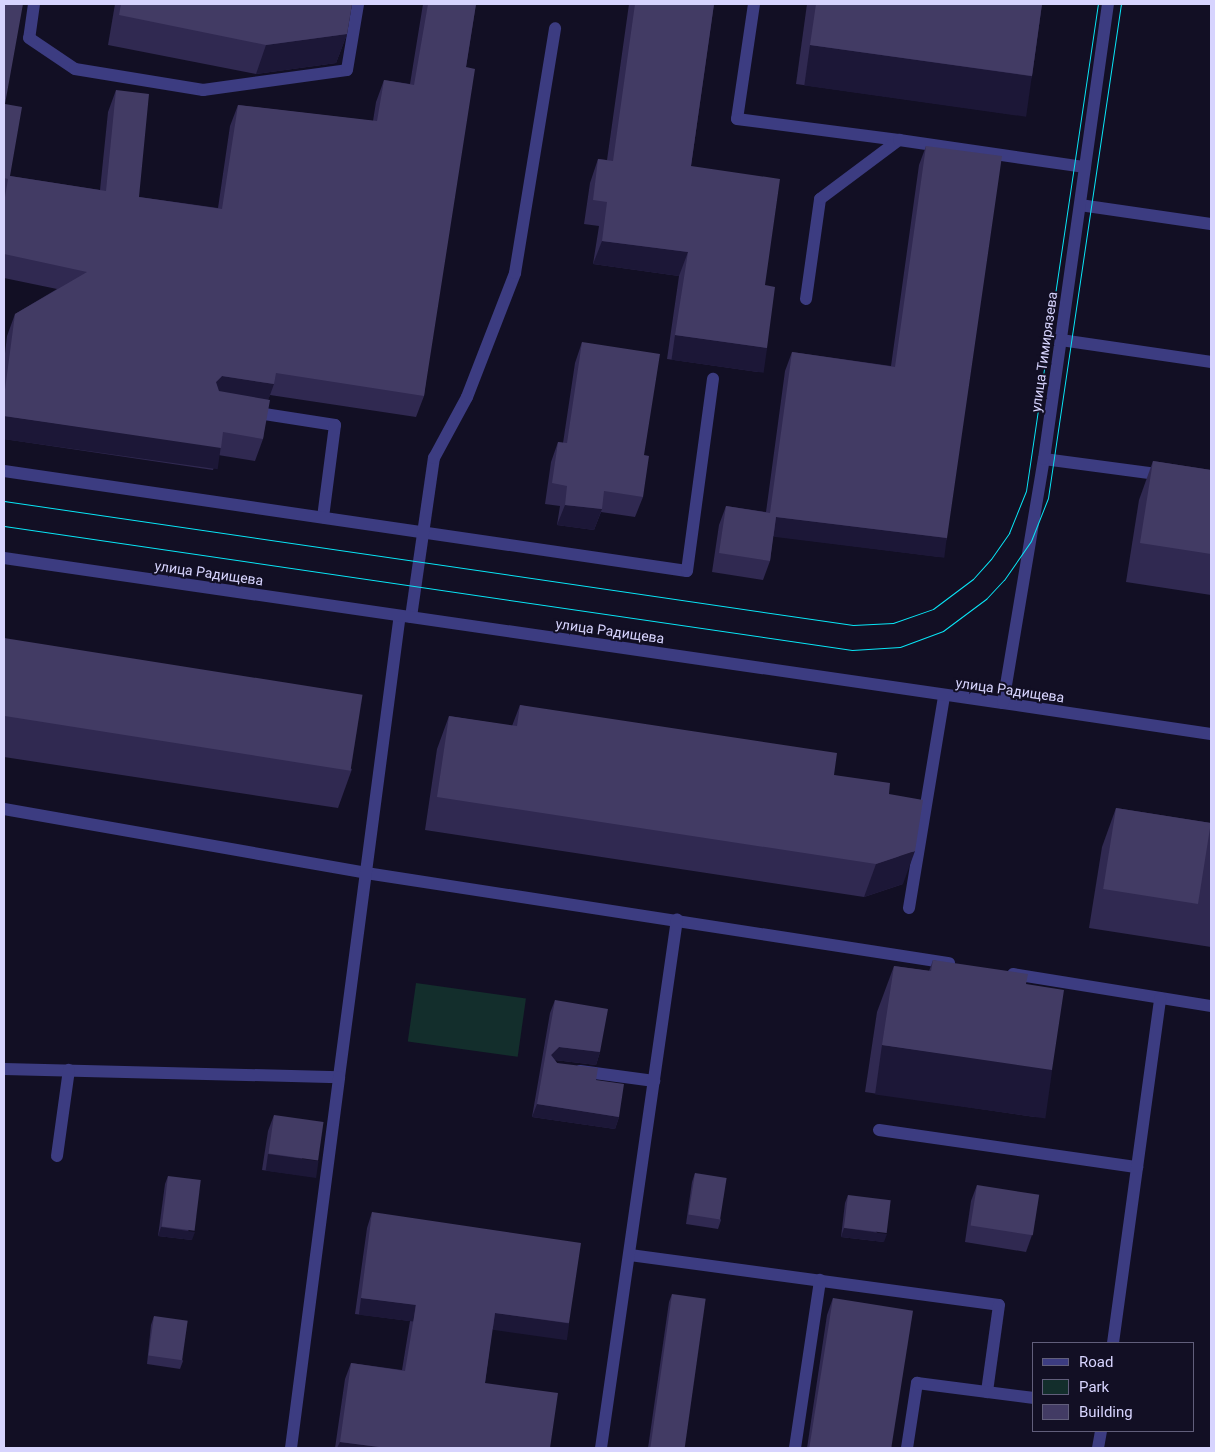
<!DOCTYPE html>
<html>
<head>
<meta charset="utf-8">
<style>
  body { margin:0 }
  #map { position:relative; width:1215px; height:1452px; overflow:hidden; background:#120f24; font-family:Roboto,sans-serif }
  div>[style] { position:absolute }
  .green>* { inset:0; background:#132e2c; transform-origin:0 0 }
  .service>* { height:12px; margin:-6px; padding:0 6px; transform-origin:6px; border-radius:6px; background:#3c3c81 }
  .minor>* { height:12px; margin:-6px; padding:0 6px; transform-origin:6px; border-radius:6px; background:#3c3c81 }
  .tertiary>* { height:12px; margin:-6px; padding:0 6px; transform-origin:6px; border-radius:6px; background:#3c3c81 }
  .tram>* { height:1px; margin:-0.5px; padding:0 0.5px; transform-origin:0.5px; border-radius:0.5px; background:#09e5f5 }
  .wall>* { inset:0; background:#302951 }
  .shaded-wall>* { inset:0; background:#1c1737; transform-origin:0 0 }
  .building>* { inset:0; background:#423b64; transform-origin:0 0 }
  span { translate:-50% -50%; white-space:nowrap; text-align:center; line-height:1.15; -webkit-text-stroke:4px #120f24; paint-order:stroke }
  .street-label { font-size:14px; color:#d7d4fe }
  .frame { position:absolute; inset:0; border:5px solid #d7d4fe; pointer-events:none }
  .legend { position:absolute; left:1032px; top:1342px; width:162px; height:90px; box-sizing:border-box; background:#120f24; border:1px solid #615e7b; margin:0; padding:6px 9px; list-style:none; font-size:15px; color:#d7d4fe }
  .legend li { display:flex; align-items:center; gap:10px; height:25px }
  .legend b { width:25px; border:1px solid #615e7b }
</style>
</head>
<body>
<div id="map">
  <div class="green">
    <div style="left:416px;top:983px;width:111px;height:59px;rotate:8deg"></div>
  </div>
  <div class="service">
    <div style="left:34px;top:4px;width:34px;rotate:98deg"></div>
    <div style="left:29px;top:38px;width:55px;rotate:34deg"></div>
    <div style="left:75px;top:69px;width:130px;rotate:9.3deg"></div>
    <div style="left:203px;top:90px;width:145px;rotate:-7.9deg"></div>
    <div style="left:347px;top:70px;width:67px;rotate:-80.5deg"></div>
    <div style="left:754px;top:4px;width:116px;rotate:98.4deg"></div>
    <div style="left:737px;top:119px;width:163px;rotate:7.4deg"></div>
    <div style="left:1080px;top:205px;width:132px;rotate:8.3deg"></div>
    <div style="left:806px;top:299px;width:101px;rotate:-82deg"></div>
    <div style="left:820px;top:199px;width:99px;rotate:-36.8deg"></div>
    <div style="left:899px;top:140px;width:188px;rotate:8.3deg"></div>
    <div style="left:1061px;top:340px;width:152px;rotate:8.3deg"></div>
    <div style="left:252px;top:412px;width:84px;rotate:8.9deg"></div>
    <div style="left:335px;top:425px;width:93px;rotate:97.4deg"></div>
    <div style="left:1044px;top:459px;width:121px;rotate:7.6deg"></div>
    <div style="left:4px;top:471px;width:690px;rotate:8.33deg"></div>
    <div style="left:687px;top:571px;width:194px;rotate:-82.3deg"></div>
    <div style="left:411px;top:617px;width:161px;rotate:-81.8deg"></div>
    <div style="left:434px;top:458px;width:69px;rotate:-61.6deg"></div>
    <div style="left:467px;top:397px;width:133px;rotate:-68.8deg"></div>
    <div style="left:515px;top:273px;width:248px;rotate:-80.7deg"></div>
    <div style="left:4px;top:809px;width:368px;rotate:10deg"></div>
    <div style="left:366px;top:873px;width:590px;rotate:8.78deg"></div>
    <div style="left:909px;top:908px;width:215px;rotate:-80.6deg"></div>
    <div style="left:1013px;top:974px;width:201px;rotate:9.2deg"></div>
    <div style="left:4px;top:1069px;width:335px;rotate:1.4deg"></div>
    <div style="left:339px;top:1077px;width:465px;rotate:-82.5deg"></div>
    <div style="left:580px;top:1071px;width:75px;rotate:7.7deg"></div>
    <div style="left:879px;top:1130px;width:261px;rotate:8.2deg"></div>
    <div style="left:57px;top:1156px;width:87px;rotate:-82.1deg"></div>
    <div style="left:630px;top:1255px;width:372px;rotate:7.7deg"></div>
    <div style="left:999px;top:1305px;width:88px;rotate:97.9deg"></div>
    <div style="left:1113px;top:1343px;width:348px;rotate:-82.2deg"></div>
    <div style="left:291px;top:1448px;width:374px;rotate:-82.6deg"></div>
    <div style="left:601px;top:1448px;width:534px;rotate:-81.82deg"></div>
    <div style="left:795px;top:1448px;width:170px;rotate:-81.5deg"></div>
    <div style="left:907px;top:1448px;width:66px;rotate:-81.3deg"></div>
    <div style="left:917px;top:1383px;width:118px;rotate:7.3deg"></div>
    <div style="left:1098px;top:1448px;width:17px;rotate:-80deg"></div>
  </div>
  <div class="minor">
    <div style="left:1003px;top:703px;width:210px;rotate:8.5deg"></div>
  </div>
  <div class="tertiary">
    <div style="left:4px;top:558px;width:1009px;rotate:8.26deg"></div>
    <div style="left:1003px;top:703px;width:247px;rotate:-80.5deg"></div>
    <div style="left:1044px;top:459px;width:459px;rotate:-82deg"></div>
  </div>
  <div class="tram">
    <div style="left:4px;top:501px;width:858px;rotate:8.31deg"></div>
    <div style="left:853px;top:625px;width:40px;rotate:-2.9deg"></div>
    <div style="left:893px;top:623px;width:42px;rotate:-19.3deg"></div>
    <div style="left:933px;top:609px;width:50px;rotate:-36.9deg"></div>
    <div style="left:973px;top:579px;width:27px;rotate:-48deg"></div>
    <div style="left:991px;top:559px;width:32px;rotate:-55deg"></div>
    <div style="left:1009px;top:533px;width:45px;rotate:-68deg"></div>
    <div style="left:1026px;top:491px;width:492px;rotate:-81.6deg"></div>
    <div style="left:4px;top:526px;width:857px;rotate:8.32deg"></div>
    <div style="left:852px;top:650px;width:48px;rotate:-3.6deg"></div>
    <div style="left:900px;top:647px;width:46px;rotate:-20.4deg"></div>
    <div style="left:943px;top:631px;width:54px;rotate:-36.7deg"></div>
    <div style="left:986px;top:599px;width:26px;rotate:-47deg"></div>
    <div style="left:1004px;top:580px;width:47px;rotate:-55.3deg"></div>
    <div style="left:1031px;top:541px;width:46px;rotate:-68.4deg"></div>
    <div style="left:1048px;top:498px;width:499px;rotate:-81.6deg"></div>
  </div>
  <div class="wall">
    <div style="clip-path:polygon(4px 4px,5px 104px,10px 176px,100px 190px,108px 112px,116px 90px,139px 197px,218px 208px,230px 126px,238px 105px,373px 121px,376px 102px,384px 80px,410px 84px,423px 4px,476px 4px,466px 67px,424px 396px,416px 417px,270px 395px,268px 399px,263px 439px,255px 461px,218px 455px,213px 470px,4px 439px,4px 362px,7px 336px,15px 314px,57px 289px,4px 278px)"></div>
    <div style="clip-path:polygon(115px 4px,352px 4px,347px 34px,336px 63px,256px 74px,108px 45px)"></div>
    <div style="clip-path:polygon(629px 4px,714px 4px,691px 166px,765px 285px,767px 348px,758px 372px,667px 359px,679px 276px,593px 264px,599px 226px,584px 224px,590px 183px,598px 159px,607px 160px)"></div>
    <div style="clip-path:polygon(807px 4px,1042px 4px,1032px 76px,1017px 115px,796px 84px)"></div>
    <div style="clip-path:polygon(926px 146px,947px 538px,940px 557px,773px 536px,770px 561px,763px 580px,712px 572px,719px 525px,726px 506px,766px 512px,785px 371px,792px 352px,891px 366px,919px 165px)"></div>
    <div style="clip-path:polygon(582px 342px,644px 455px,643px 497px,635px 517px,601px 512px,594px 530px,557px 525px,560px 506px,545px 504px,551px 462px,558px 442px,563px 443px,575px 363px)"></div>
    <div style="clip-path:polygon(1153px 461px,1211px 470px,1211px 595px,1126px 582px,1139px 500px)"></div>
    <div style="clip-path:polygon(4px 638px,352px 769px,338px 808px,4px 757px)"></div>
    <div style="clip-path:polygon(520px 705px,834px 775px,889px 794px,903px 884px,864px 897px,425px 830px,437px 749px,449px 716px,512px 726px)"></div>
    <div style="clip-path:polygon(1116px 808px,1211px 823px,1211px 947px,1089px 928px,1102px 847px)"></div>
    <div style="clip-path:polygon(933px 960px,1026px 984px,1035px 1117px,865px 1092px,877px 1012px,894px 966px,929px 971px)"></div>
    <div style="clip-path:polygon(555px 1000px,600px 1052px,596px 1065px,555px 1060px,557px 1063px,596px 1080px,619px 1117px,615px 1129px,532px 1117px,550px 1013px)"></div>
    <div style="clip-path:polygon(274px 1115px,314px 1177px,262px 1170px,268px 1131px)"></div>
    <div style="clip-path:polygon(695px 1173px,721px 1220px,718px 1229px,686px 1224px,692px 1182px)"></div>
    <div style="clip-path:polygon(168px 1176px,192px 1240px,158px 1236px,165px 1184px)"></div>
    <div style="clip-path:polygon(977px 1185px,1032px 1235px,1026px 1252px,965px 1242px,971px 1201px)"></div>
    <div style="clip-path:polygon(848px 1195px,884px 1242px,841px 1237px,845px 1203px)"></div>
    <div style="clip-path:polygon(372px 1212px,569px 1323px,564px 1339px,492px 1329px,485px 1383px,550px 1448px,335px 1448px,345px 1379px,351px 1363px,402px 1370px,410px 1321px,355px 1314px,367px 1228px)"></div>
    <div style="clip-path:polygon(672px 1294px,684px 1448px,648px 1448px,669px 1302px)"></div>
    <div style="clip-path:polygon(833px 1298px,892px 1448px,807px 1448px,827px 1315px)"></div>
    <div style="clip-path:polygon(154px 1316px,183px 1361px,180px 1369px,147px 1364px,151px 1325px)"></div>
  </div>
  <div class="shaded-wall">
    <div style="clip-path:polygon(347px 34px,336px 63px,256px 74px,266px 45px)"></div>
    <div style="left:810px;top:45px;width:224px;height:41px;rotate:8deg"></div>
    <div style="clip-path:polygon(602px 241px,688px 252px,679px 276px,593px 264px)"></div>
    <div style="left:675px;top:335px;width:93px;height:25px;rotate:8deg"></div>
    <div style="clip-path:polygon(222px 376px,274px 384px,266px 406px,214px 398px,216px 382px)"></div>
    <div style="left:4px;top:416px;width:219px;height:23px;rotate:8deg"></div>
    <div style="clip-path:polygon(565px 505px,602px 509px,594px 530px,557px 525px)"></div>
    <div style="left:776px;top:517px;width:172px;height:20px;rotate:7deg"></div>
    <div style="clip-path:polygon(915px 851px,903px 884px,864px 897px,876px 864px)"></div>
    <div style="left:882px;top:1045px;width:172px;height:50px;rotate:8deg"></div>
    <div style="clip-path:polygon(559px 1047px,600px 1052px,596px 1065px,555px 1060px,551px 1055px)"></div>
    <div style="clip-path:polygon(537px 1104px,619px 1117px,615px 1129px,532px 1117px)"></div>
    <div style="left:268px;top:1154px;width:51px;height:17px;rotate:8deg"></div>
    <div style="clip-path:polygon(161px 1227px,195px 1232px,192px 1240px,158px 1236px)"></div>
    <div style="clip-path:polygon(844px 1228px,887px 1234px,884px 1242px,841px 1237px)"></div>
    <div style="left:361px;top:1298px;width:55px;height:17px;rotate:7deg"></div>
    <div style="left:495px;top:1313px;width:75px;height:17px;rotate:8deg"></div>
    <div style="clip-path:polygon(340px 1442px,387px 1448px,337px 1448px)"></div>
  </div>
  <div class="building">
    <div style="clip-path:polygon(4px 4px,23px 4px,5px 104px,22px 107px,10px 176px,106px 191px,116px 90px,149px 94px,139px 197px,222px 209px,238px 105px,377px 121px,384px 80px,414px 85px,428px 4px,476px 4px,466px 67px,475px 69px,424px 396px,276px 373px,274px 384px,222px 376px,216px 382px,219px 391px,270px 400px,263px 439px,223px 432px,221px 448px,4px 416px,4px 397px,15px 314px,87px 272px,4px 254px,4px 203px,8px 179px,4px 178px)"></div>
    <div style="clip-path:polygon(121px 4px,352px 4px,347px 34px,266px 45px,119px 15px)"></div>
    <div style="clip-path:polygon(635px 4px,714px 4px,691px 166px,780px 179px,765px 285px,775px 287px,767px 348px,675px 335px,688px 252px,602px 241px,607px 202px,593px 200px,598px 159px,613px 161px)"></div>
    <div style="clip-path:polygon(816px 4px,1042px 4px,1032px 76px,810px 45px)"></div>
    <div style="clip-path:polygon(926px 146px,1002px 156px,947px 538px,776px 517px,770px 561px,719px 553px,726px 506px,770px 513px,792px 352px,895px 367px)"></div>
    <div style="clip-path:polygon(582px 342px,660px 354px,644px 455px,649px 456px,643px 497px,604px 491px,602px 509px,565px 505px,567px 486px,552px 483px,558px 442px,567px 443px)"></div>
    <div style="clip-path:polygon(1153px 461px,1211px 470px,1211px 554px,1140px 543px)"></div>
    <div style="left:4px;top:638px;width:363px;height:77px;rotate:9deg"></div>
    <div style="clip-path:polygon(520px 705px,837px 753px,834px 775px,890px 783px,889px 794px,923px 800px,915px 851px,876px 864px,437px 797px,449px 716px,517px 726px)"></div>
    <div style="left:1116px;top:808px;width:96px;height:82px;rotate:9deg"></div>
    <div style="clip-path:polygon(933px 960px,1028px 974px,1026px 984px,1064px 990px,1052px 1070px,882px 1045px,894px 966px,931px 971px)"></div>
    <div style="clip-path:polygon(555px 1000px,608px 1009px,600px 1052px,559px 1047px,551px 1055px,557px 1063px,598px 1068px,596px 1080px,624px 1084px,619px 1117px,537px 1104px)"></div>
    <div style="left:274px;top:1115px;width:50px;height:39px;rotate:8deg"></div>
    <div style="left:695px;top:1173px;width:32px;height:42px;rotate:9deg"></div>
    <div style="left:168px;top:1176px;width:33px;height:51px;rotate:7deg"></div>
    <div style="left:977px;top:1185px;width:63px;height:41px;rotate:9deg"></div>
    <div style="left:848px;top:1195px;width:43px;height:33px;rotate:7deg"></div>
    <div style="clip-path:polygon(372px 1212px,581px 1243px,569px 1323px,495px 1313px,485px 1383px,558px 1393px,550px 1448px,387px 1448px,340px 1442px,351px 1363px,405px 1371px,416px 1305px,361px 1298px)"></div>
    <div style="left:672px;top:1294px;width:34px;height:156px;rotate:8deg"></div>
    <div style="left:833px;top:1298px;width:81px;height:152px;rotate:9deg"></div>
    <div style="left:154px;top:1316px;width:34px;height:40px;rotate:8deg"></div>
  </div>
  <div class="street-label">
    <span style="left:1044px;top:352px;rotate:-82deg">улица Тимирязева</span>
    <span style="left:209px;top:573px;rotate:8deg">улица Радищева</span>
    <span style="left:610px;top:631px;rotate:8deg">улица Радищева</span>
    <span style="left:1010px;top:690px;rotate:8deg">улица Радищева</span>
  </div>
  <div class="frame"></div>
  <ul class="legend">
  <li><b style="height:6px;background:#3c3c81"></b>Road</li>
  <li><b style="height:14px;background:#132e2c"></b>Park</li>
  <li><b style="height:14px;background:#423b64"></b>Building</li>
  </ul>
</div>
</body>
</html>
